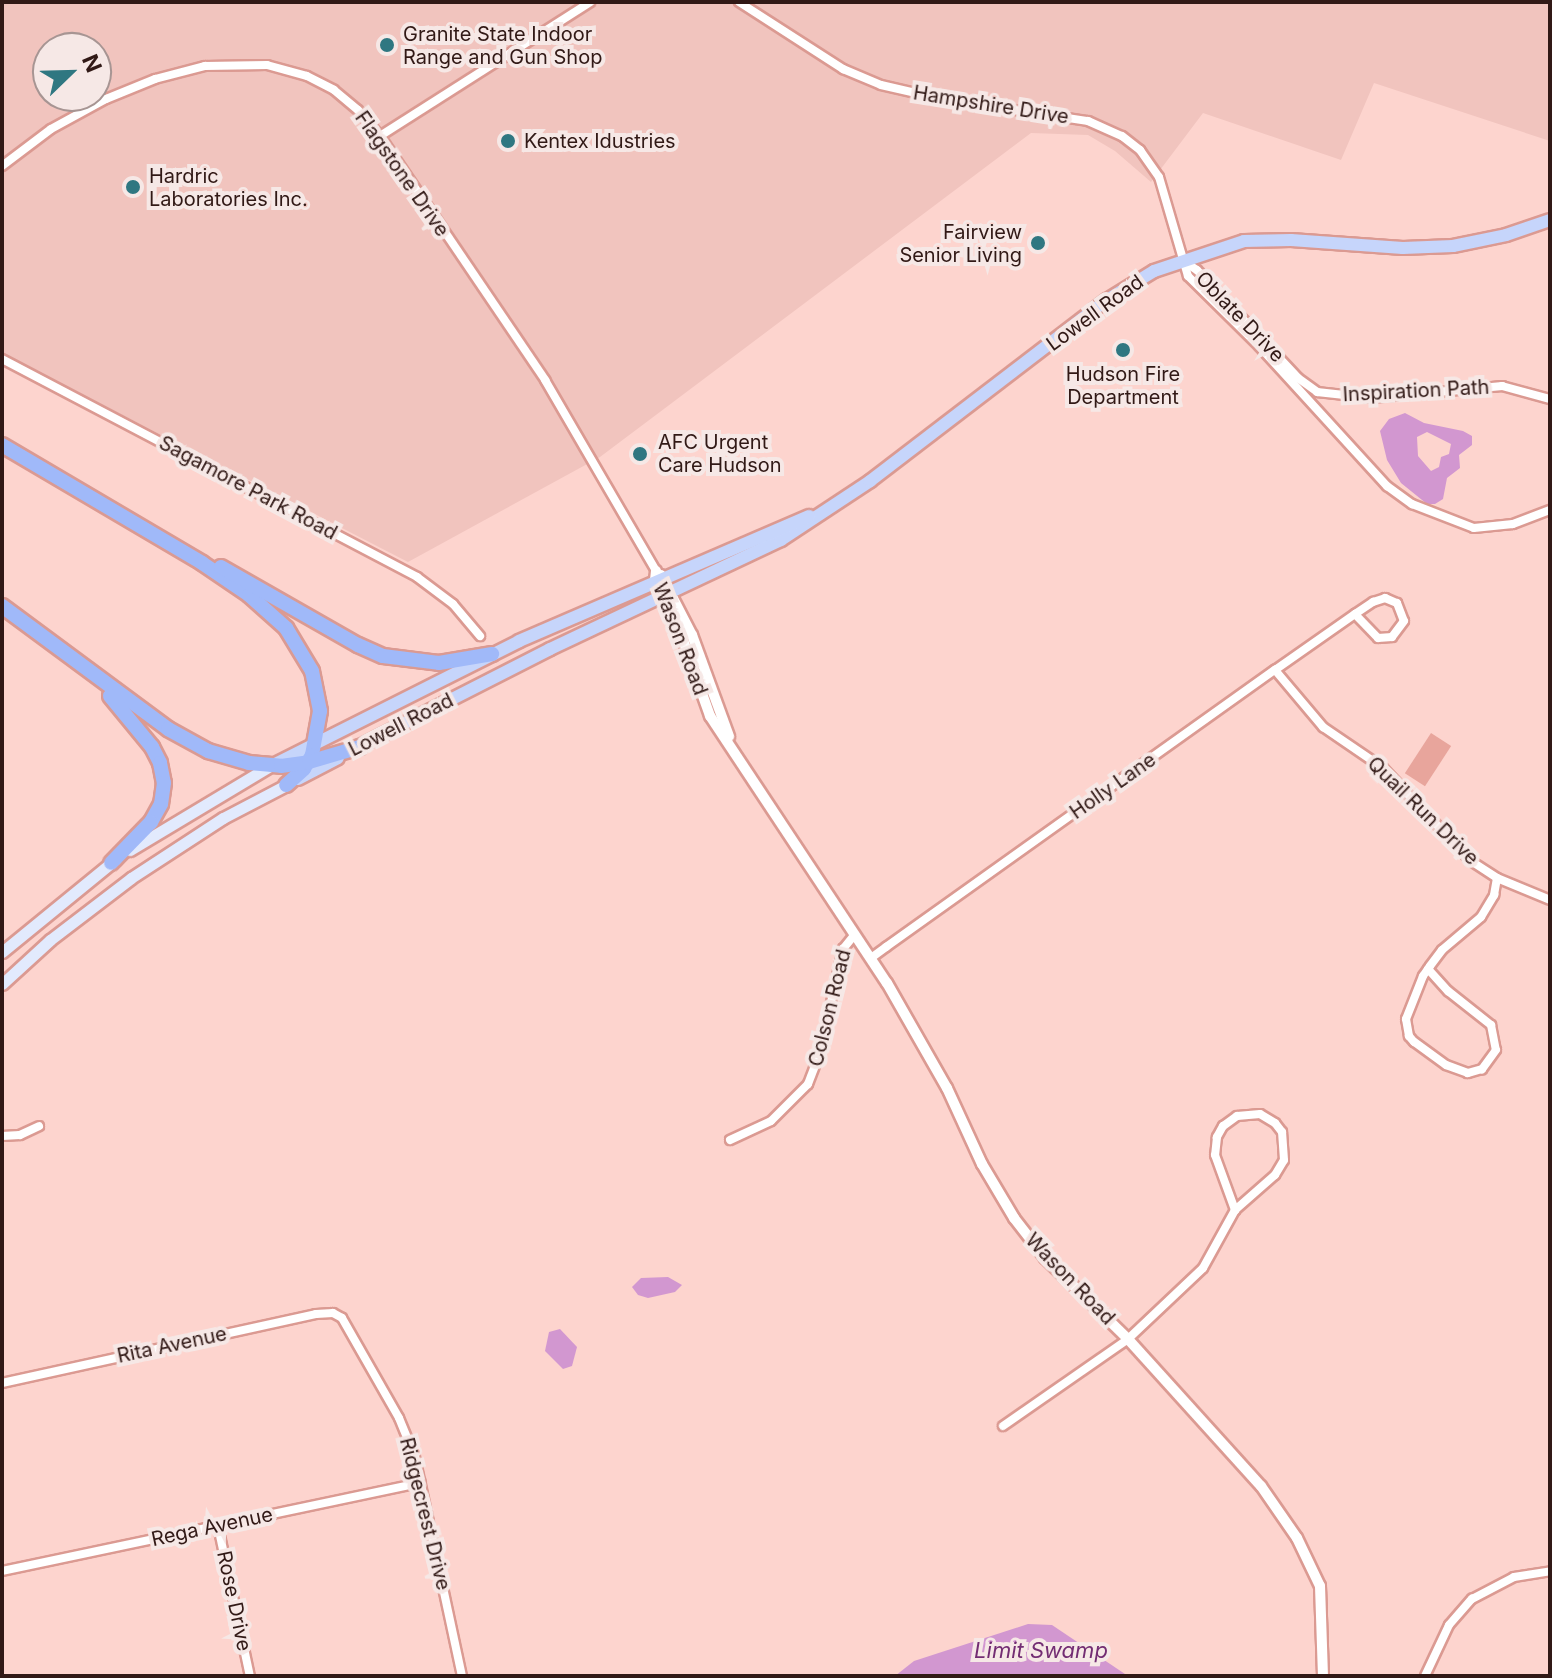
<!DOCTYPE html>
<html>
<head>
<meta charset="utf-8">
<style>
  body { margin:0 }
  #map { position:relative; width:1552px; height:1678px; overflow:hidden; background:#fdd4ce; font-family:Inter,sans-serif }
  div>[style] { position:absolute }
  .built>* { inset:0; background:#f1c4be }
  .green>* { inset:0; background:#e8a59c; transform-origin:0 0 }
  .water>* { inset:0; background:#d297d0 }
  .roads { filter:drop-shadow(2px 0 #db9a92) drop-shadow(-2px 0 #db9a92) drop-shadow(0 2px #db9a92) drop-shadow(0 -2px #db9a92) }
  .minor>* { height:8px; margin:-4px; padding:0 4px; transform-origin:4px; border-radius:4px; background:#fff }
  .tertiary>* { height:10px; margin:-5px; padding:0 5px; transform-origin:5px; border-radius:5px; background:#fff }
  .secondary>* { height:11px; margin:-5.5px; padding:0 5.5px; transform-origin:5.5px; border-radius:5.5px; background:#e2eafd }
  .primary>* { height:12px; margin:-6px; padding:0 6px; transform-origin:6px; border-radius:6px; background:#c6d5fb }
  .motorway>* { height:14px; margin:-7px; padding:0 7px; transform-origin:7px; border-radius:7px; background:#a0b9f9 }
  .dots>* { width:22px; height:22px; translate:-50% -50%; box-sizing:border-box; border:4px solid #f6e8e6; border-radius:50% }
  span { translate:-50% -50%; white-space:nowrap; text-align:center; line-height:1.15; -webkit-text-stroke:8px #f6e8e6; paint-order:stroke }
  .poi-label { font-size:20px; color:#311916 }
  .left { translate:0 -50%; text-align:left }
  .right { translate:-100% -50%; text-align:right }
  .street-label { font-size:20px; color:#311916 }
  .water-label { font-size:22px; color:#732d73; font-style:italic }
  .frame { position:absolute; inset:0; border:4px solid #311916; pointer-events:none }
  .north { position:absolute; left:32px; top:32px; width:80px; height:80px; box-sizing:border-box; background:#f6e8e6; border:2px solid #a79593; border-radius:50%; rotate:67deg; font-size:22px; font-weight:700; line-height:32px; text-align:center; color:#311916 }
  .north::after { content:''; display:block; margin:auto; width:28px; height:36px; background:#2f7781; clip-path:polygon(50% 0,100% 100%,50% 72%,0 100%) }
</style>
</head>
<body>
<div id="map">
  <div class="built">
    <div style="clip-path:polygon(evenodd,2px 2px,1550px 2px,1550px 141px,1374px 83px,1341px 160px,1203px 113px,1151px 182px,1115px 151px,1088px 135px,1031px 133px,600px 457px,408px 562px,2px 353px,2px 2px,48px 48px,96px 48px,96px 96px,48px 96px,48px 48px)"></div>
  </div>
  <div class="green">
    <div style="left:1431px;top:733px;width:24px;height:48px;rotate:33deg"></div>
  </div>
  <div class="water">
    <div style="clip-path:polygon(evenodd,1405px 413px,1424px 423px,1463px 431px,1472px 436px,1472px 445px,1459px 455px,1460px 468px,1447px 478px,1443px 499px,1435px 504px,1427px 504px,1401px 483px,1387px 460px,1380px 431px,1389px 419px,1405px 413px,1427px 432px,1451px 444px,1449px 454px,1441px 457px,1439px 467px,1431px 471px,1418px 456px,1417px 437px,1427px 432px)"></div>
    <div style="clip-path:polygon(668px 1277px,682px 1285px,675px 1292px,648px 1298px,638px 1295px,632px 1287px,641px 1278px)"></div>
    <div style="clip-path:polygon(560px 1329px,577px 1347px,572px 1366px,563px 1369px,545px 1351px,549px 1332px)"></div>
    <div style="clip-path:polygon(1028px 1624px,1052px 1625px,1128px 1676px,895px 1676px,914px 1661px)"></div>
  </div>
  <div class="roads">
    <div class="minor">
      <div style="left:739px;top:2px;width:124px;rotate:32.8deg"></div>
      <div style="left:843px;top:69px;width:41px;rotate:22.8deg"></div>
      <div style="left:881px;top:85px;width:63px;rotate:12.9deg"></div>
      <div style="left:942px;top:99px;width:148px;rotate:8.6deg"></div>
      <div style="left:1088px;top:121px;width:37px;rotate:24deg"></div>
      <div style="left:1122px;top:136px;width:23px;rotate:38deg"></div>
      <div style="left:1140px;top:150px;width:33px;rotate:55deg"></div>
      <div style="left:1159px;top:177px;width:103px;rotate:73.7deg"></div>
      <div style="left:1188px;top:276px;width:100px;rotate:44.6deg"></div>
      <div style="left:1259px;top:346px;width:190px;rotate:47.6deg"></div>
      <div style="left:1387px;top:486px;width:31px;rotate:36deg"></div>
      <div style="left:1412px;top:504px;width:66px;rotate:21.2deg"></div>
      <div style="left:1474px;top:528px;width:39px;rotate:-6deg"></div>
      <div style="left:1513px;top:524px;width:40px;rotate:-21deg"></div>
      <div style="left:380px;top:136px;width:249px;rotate:-32.5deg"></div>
      <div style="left:2px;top:166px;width:61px;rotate:-37.1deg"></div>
      <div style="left:51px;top:129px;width:63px;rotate:-28.6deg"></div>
      <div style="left:106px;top:99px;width:53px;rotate:-22.2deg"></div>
      <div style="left:155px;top:79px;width:52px;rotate:-14.6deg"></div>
      <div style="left:205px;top:66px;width:62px;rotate:-0.9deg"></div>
      <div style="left:267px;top:65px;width:41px;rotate:15.4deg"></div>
      <div style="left:307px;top:76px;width:30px;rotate:27deg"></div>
      <div style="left:334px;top:90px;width:31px;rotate:40deg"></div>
      <div style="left:358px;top:110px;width:34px;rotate:50deg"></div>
      <div style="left:380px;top:136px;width:295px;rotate:55.9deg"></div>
      <div style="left:545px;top:380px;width:221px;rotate:59.8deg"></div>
      <div style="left:1182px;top:260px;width:18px;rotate:34deg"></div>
      <div style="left:1197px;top:270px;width:148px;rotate:46.9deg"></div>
      <div style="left:1298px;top:378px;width:24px;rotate:36deg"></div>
      <div style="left:1317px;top:392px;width:55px;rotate:6.2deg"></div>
      <div style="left:1372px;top:398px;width:131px;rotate:-5.3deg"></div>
      <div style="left:1502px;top:386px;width:50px;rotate:15.2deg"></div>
      <div style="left:2px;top:359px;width:469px;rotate:27.7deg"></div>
      <div style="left:417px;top:577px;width:45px;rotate:36.9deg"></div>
      <div style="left:453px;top:604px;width:42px;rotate:49.8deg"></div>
      <div style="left:1275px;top:670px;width:75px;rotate:49.9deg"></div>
      <div style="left:1323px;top:727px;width:73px;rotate:34.3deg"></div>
      <div style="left:1383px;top:768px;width:128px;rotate:46.6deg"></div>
      <div style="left:1471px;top:861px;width:31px;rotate:33deg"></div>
      <div style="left:1497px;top:878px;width:57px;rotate:22.5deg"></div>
      <div style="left:871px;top:958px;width:19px;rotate:-36deg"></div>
      <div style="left:886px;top:947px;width:478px;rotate:-35.5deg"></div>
      <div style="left:1275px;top:670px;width:98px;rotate:-35deg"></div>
      <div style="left:1355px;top:614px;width:22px;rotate:-34deg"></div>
      <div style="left:1373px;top:602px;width:13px;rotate:-18deg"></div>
      <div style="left:1385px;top:598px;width:13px;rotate:23deg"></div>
      <div style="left:1397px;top:603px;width:19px;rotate:69deg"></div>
      <div style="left:1404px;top:621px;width:20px;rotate:127deg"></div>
      <div style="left:1392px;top:637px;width:14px;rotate:176deg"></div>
      <div style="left:1378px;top:638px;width:33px;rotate:-134deg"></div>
      <div style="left:1428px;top:969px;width:30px;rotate:48deg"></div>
      <div style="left:1448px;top:991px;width:55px;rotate:38.3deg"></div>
      <div style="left:1491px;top:1025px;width:25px;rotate:79deg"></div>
      <div style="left:1496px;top:1050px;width:24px;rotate:126deg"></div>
      <div style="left:1482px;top:1069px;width:15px;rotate:164deg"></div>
      <div style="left:1468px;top:1073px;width:23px;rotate:-160deg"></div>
      <div style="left:1446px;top:1065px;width:39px;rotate:-144deg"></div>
      <div style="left:1414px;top:1042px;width:8px;rotate:-130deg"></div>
      <div style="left:1409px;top:1036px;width:17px;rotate:-100deg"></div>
      <div style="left:1406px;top:1019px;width:46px;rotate:-68.4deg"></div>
      <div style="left:1423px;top:976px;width:12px;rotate:-55deg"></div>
      <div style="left:1430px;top:966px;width:20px;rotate:-53deg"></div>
      <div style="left:1442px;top:950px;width:51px;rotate:-40.2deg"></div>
      <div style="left:1481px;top:917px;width:26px;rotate:-59deg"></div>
      <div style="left:1494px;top:895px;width:17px;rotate:-80deg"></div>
      <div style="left:2px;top:1136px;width:18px;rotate:-3deg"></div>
      <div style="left:20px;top:1135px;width:21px;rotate:-25deg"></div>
      <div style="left:730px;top:1140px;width:45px;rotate:-24.9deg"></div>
      <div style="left:771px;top:1121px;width:52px;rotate:-45deg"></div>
      <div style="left:808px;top:1084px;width:30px;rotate:-69deg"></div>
      <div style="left:819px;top:1056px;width:110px;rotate:-77.4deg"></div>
      <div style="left:843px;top:949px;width:19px;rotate:-51deg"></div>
      <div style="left:2px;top:1383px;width:321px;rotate:-12.4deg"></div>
      <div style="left:316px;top:1314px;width:17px;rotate:-3deg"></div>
      <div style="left:333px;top:1313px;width:10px;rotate:29deg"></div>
      <div style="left:342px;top:1318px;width:115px;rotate:60.3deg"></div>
      <div style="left:399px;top:1418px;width:42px;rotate:67.7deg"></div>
      <div style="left:415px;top:1457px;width:224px;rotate:77.9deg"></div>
      <div style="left:1003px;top:1426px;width:152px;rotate:-34.8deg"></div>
      <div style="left:1128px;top:1339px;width:103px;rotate:-43.4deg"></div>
      <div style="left:1203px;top:1268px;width:66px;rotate:-61.1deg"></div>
      <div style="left:1235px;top:1210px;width:53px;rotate:-41.2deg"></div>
      <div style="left:1275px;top:1175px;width:17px;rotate:-59deg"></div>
      <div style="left:1284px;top:1160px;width:28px;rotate:-94deg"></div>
      <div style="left:1282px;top:1132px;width:11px;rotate:-128deg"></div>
      <div style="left:1275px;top:1123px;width:17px;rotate:-149deg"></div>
      <div style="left:1260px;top:1114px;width:23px;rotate:175deg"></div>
      <div style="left:1237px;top:1116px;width:17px;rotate:144deg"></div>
      <div style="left:1223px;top:1126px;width:13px;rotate:119deg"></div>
      <div style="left:1217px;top:1137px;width:18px;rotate:96deg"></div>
      <div style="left:1215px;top:1155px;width:59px;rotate:70deg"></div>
      <div style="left:218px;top:1526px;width:153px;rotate:78deg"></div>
      <div style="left:2px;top:1571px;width:428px;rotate:-11.9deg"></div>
      <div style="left:1425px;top:1676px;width:56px;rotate:-64.8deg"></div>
      <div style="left:1449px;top:1625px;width:35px;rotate:-49deg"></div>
      <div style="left:1472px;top:1599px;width:47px;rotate:-27.6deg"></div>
      <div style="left:1514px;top:1577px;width:36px;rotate:-9deg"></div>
    </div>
    <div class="tertiary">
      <div style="left:656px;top:571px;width:9px;rotate:96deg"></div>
      <div style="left:655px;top:580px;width:66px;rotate:65deg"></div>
      <div style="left:683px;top:640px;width:81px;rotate:70.4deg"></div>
      <div style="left:710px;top:716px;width:320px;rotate:56.5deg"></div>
      <div style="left:887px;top:983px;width:121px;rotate:60.3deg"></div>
      <div style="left:947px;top:1088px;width:84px;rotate:65.3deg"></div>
      <div style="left:982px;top:1164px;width:63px;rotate:59.3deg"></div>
      <div style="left:1014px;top:1218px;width:51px;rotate:52.2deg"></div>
      <div style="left:1045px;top:1258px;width:116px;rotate:44.3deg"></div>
      <div style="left:1128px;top:1339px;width:198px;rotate:47.9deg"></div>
      <div style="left:1261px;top:1486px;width:63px;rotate:55.3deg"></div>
      <div style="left:1297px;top:1538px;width:53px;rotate:64.4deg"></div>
      <div style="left:1320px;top:1586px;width:90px;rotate:88.1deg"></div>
      <div style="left:661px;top:575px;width:68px;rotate:62.7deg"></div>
      <div style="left:692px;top:635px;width:108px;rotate:69.9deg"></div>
    </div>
    <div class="secondary">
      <div style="left:130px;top:850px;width:163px;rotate:-31deg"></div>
      <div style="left:2px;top:952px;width:147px;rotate:-39.2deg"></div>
      <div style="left:2px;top:984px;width:65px;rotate:-42.5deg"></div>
      <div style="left:50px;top:940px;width:102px;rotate:-37.4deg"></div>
      <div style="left:131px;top:878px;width:110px;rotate:-33.1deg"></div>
      <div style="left:223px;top:818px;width:71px;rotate:-27.6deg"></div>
    </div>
    <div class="primary">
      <div style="left:354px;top:749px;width:220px;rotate:-27deg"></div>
      <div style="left:550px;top:649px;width:255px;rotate:-25.3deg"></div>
      <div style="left:781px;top:540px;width:107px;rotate:-33.5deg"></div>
      <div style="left:870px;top:481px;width:298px;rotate:-37.4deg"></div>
      <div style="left:1107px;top:300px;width:55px;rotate:-31.7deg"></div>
      <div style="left:1154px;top:271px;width:95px;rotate:-18.4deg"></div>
      <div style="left:1244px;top:241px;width:47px;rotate:-1.2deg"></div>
      <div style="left:1291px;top:240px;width:112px;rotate:4.1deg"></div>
      <div style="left:1403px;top:248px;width:50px;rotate:-2.3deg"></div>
      <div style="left:1453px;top:246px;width:54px;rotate:-11.7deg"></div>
      <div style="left:1506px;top:235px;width:46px;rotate:-18.8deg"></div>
      <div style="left:271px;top:766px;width:278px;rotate:-26.7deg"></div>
      <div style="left:519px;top:641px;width:316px;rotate:-23.3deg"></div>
      <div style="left:298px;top:779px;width:45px;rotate:-27.7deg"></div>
    </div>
    <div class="motorway">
      <div style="left:2px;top:445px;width:232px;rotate:30.5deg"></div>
      <div style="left:202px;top:563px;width:57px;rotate:34.2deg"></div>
      <div style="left:249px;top:595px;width:50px;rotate:41.7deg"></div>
      <div style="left:286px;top:628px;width:50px;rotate:58.8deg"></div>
      <div style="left:312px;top:671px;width:41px;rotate:78.7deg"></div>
      <div style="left:320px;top:711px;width:45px;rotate:100.3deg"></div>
      <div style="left:312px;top:755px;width:16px;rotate:120deg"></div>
      <div style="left:304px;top:769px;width:24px;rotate:138deg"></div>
      <div style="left:221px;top:567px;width:158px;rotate:29.7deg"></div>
      <div style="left:358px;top:645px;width:27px;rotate:24deg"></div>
      <div style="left:383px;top:656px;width:56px;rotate:7.1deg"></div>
      <div style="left:439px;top:663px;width:54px;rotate:-9.6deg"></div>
      <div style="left:2px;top:606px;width:207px;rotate:36.5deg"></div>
      <div style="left:168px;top:729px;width:46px;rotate:28.8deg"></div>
      <div style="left:208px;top:751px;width:43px;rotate:16.3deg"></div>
      <div style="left:249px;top:763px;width:32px;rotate:5deg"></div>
      <div style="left:281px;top:766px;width:28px;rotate:-8deg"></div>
      <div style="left:309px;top:762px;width:53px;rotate:-16.4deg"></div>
      <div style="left:110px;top:696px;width:66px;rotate:50.5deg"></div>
      <div style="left:152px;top:747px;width:18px;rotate:63deg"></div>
      <div style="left:160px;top:763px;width:20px;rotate:79deg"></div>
      <div style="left:164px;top:783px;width:21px;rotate:98deg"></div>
      <div style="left:161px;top:804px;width:21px;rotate:119deg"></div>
      <div style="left:151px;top:822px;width:57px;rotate:134.3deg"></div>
    </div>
  </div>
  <div class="dots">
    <div style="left:387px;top:45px;background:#2f7781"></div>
    <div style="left:508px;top:141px;background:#2f7781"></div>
    <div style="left:133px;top:187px;background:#2f7781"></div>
    <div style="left:1038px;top:243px;background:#2f7781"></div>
    <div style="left:1123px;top:350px;background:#2f7781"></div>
    <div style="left:640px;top:454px;background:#2f7781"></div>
  </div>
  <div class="poi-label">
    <span class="left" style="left:403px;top:46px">Granite State Indoor<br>Range and Gun Shop</span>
    <span class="left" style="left:524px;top:141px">Kentex Idustries</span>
    <span class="left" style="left:149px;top:188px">Hardric<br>Laboratories Inc.</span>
    <span class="right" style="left:1022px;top:244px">Fairview<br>Senior Living</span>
    <span style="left:1123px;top:386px">Hudson Fire<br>Department</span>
    <span class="left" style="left:658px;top:454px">AFC Urgent<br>Care Hudson</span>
  </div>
  <div class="street-label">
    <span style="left:991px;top:105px;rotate:9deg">Hampshire Drive</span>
    <span style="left:402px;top:174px;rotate:55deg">Flagstone Drive</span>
    <span style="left:1095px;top:313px;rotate:-36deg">Lowell Road</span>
    <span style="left:1240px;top:317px;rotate:46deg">Oblate Drive</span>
    <span style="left:1416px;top:391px;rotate:-3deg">Inspiration Path</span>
    <span style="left:248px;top:488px;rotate:28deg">Sagamore Park Road</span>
    <span style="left:680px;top:639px;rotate:69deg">Wason Road</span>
    <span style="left:401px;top:725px;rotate:-27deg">Lowell Road</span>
    <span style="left:1113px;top:786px;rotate:-35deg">Holly Lane</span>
    <span style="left:1423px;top:811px;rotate:44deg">Quail Run Drive</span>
    <span style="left:830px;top:1008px;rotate:-76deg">Colson Road</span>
    <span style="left:1070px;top:1279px;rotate:46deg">Wason Road</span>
    <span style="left:172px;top:1345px;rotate:-12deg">Rita Avenue</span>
    <span style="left:425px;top:1514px;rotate:76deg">Ridgecrest Drive</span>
    <span style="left:212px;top:1527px;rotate:-12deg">Rega Avenue</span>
    <span style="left:234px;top:1601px;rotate:78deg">Rose Drive</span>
  </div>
  <div class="water-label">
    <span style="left:1041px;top:1651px">Limit Swamp</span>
  </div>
  <div class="frame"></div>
  <div class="north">N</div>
</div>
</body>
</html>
